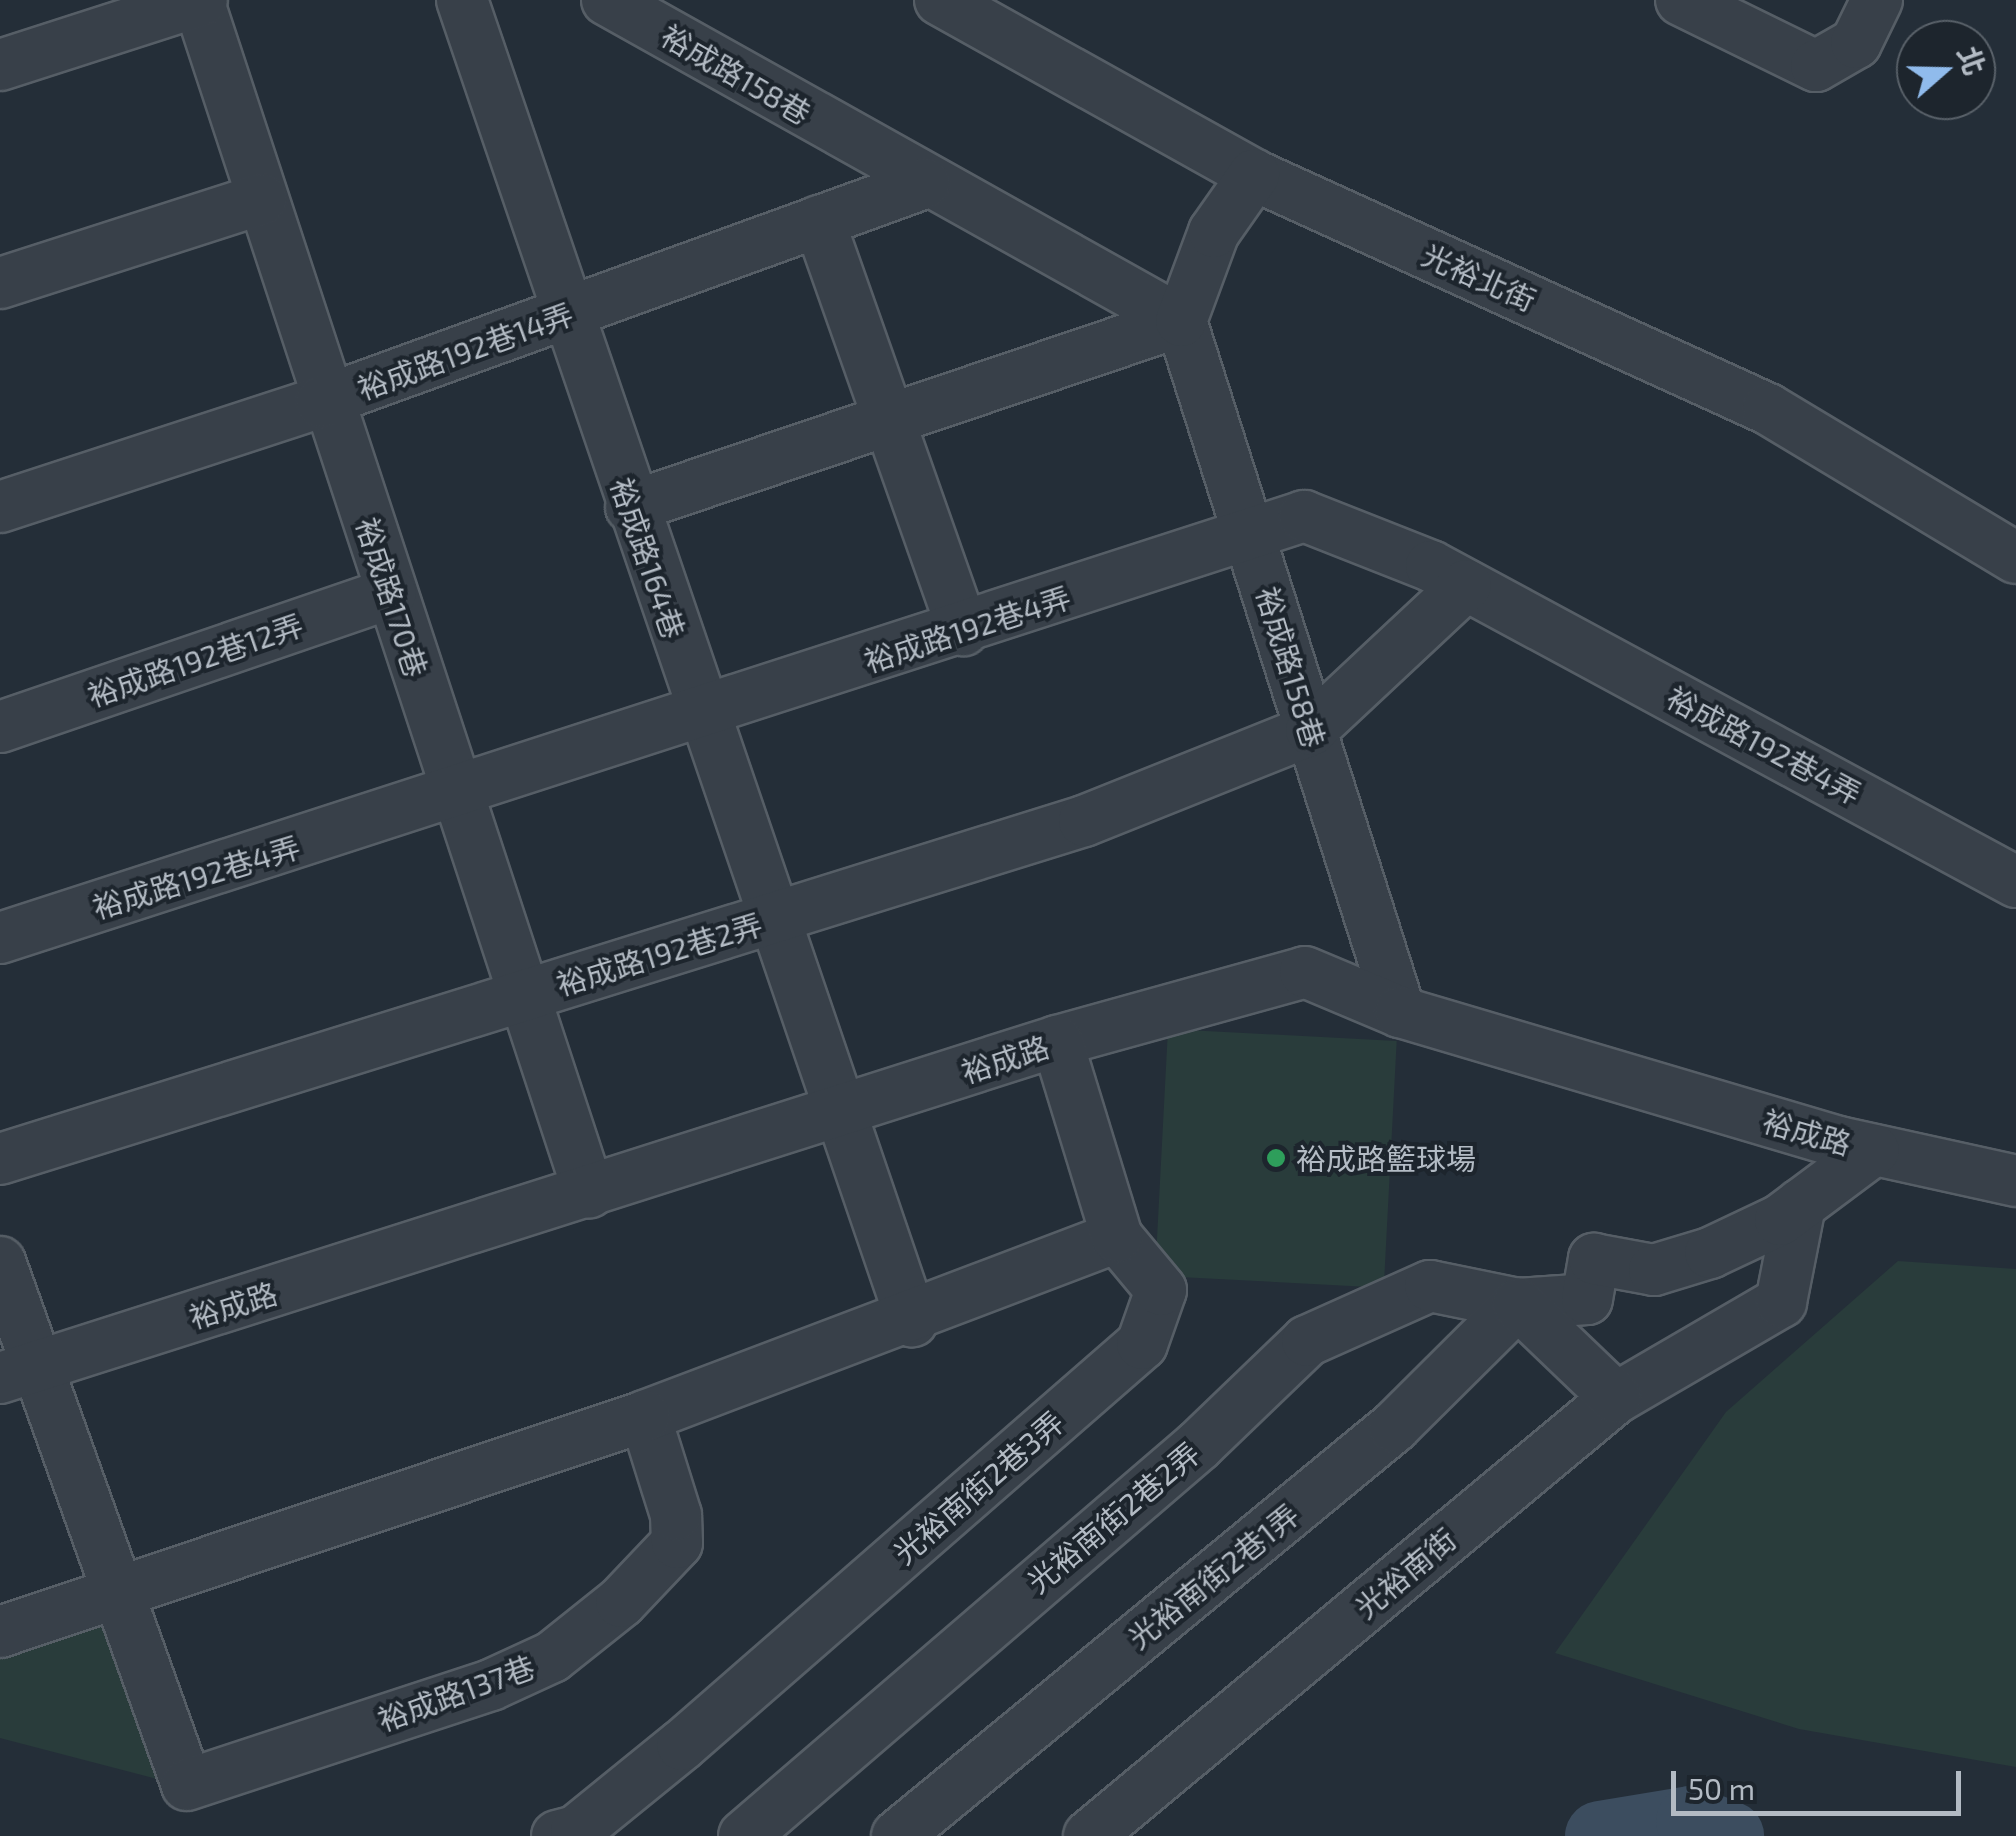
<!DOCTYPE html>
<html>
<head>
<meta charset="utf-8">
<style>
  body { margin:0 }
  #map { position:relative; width:2016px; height:1836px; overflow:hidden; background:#242e38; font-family:"Exo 2","Noto Sans TC",sans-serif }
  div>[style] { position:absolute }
  .green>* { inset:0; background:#293c3b; transform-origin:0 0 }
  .river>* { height:70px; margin:-35px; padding:0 35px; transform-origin:35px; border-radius:35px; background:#3c4d5f }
  .roads { filter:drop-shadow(2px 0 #565e66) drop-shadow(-2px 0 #565e66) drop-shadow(0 2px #565e66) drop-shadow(0 -2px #565e66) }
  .minor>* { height:50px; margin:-25px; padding:0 25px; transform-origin:25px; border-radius:25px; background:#384049 }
  .dots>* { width:28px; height:28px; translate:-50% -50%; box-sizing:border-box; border:5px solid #1d252d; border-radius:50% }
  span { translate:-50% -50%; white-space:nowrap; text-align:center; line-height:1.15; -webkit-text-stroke:8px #1d252d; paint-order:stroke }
  .street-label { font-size:30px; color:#b3bbc4 }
  .poi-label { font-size:30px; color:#b3bbc4 }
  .left { translate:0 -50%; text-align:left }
  .north { position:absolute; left:1896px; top:20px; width:100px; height:100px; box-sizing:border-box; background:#1d252d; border:2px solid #596169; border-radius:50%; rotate:70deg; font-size:28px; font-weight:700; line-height:40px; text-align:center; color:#b3bbc4 }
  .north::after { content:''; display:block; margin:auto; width:35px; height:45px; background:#90bbec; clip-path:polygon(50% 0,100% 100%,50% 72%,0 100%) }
  .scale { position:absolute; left:1671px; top:1771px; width:290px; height:45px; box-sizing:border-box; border:5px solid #b3bbc4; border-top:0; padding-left:12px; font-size:30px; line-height:35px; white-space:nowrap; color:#b3bbc4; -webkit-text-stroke:8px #1d252d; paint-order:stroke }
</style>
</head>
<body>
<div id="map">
  <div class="green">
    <div style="left:1168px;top:1029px;width:229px;height:247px;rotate:3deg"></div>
    <div style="clip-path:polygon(1898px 1261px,2016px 1269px,2016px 1767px,1799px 1729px,1555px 1653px,1726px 1412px)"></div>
    <div style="clip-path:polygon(103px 1620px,161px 1780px,0 1738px,0 1651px)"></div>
  </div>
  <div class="river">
    <div style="left:1600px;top:1836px;width:92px;rotate:-9.4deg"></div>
    <div style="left:1691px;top:1821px;width:41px;rotate:21.5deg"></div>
  </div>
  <div class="roads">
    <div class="minor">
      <div style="left:198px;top:0;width:1255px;rotate:71.85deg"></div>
      <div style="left:462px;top:0;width:1396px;rotate:71.19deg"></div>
      <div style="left:607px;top:0;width:658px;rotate:29.22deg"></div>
      <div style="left:1181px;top:321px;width:725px;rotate:72.41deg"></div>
      <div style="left:940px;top:0;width:359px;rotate:29.1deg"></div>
      <div style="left:1254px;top:175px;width:565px;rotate:24.48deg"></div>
      <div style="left:1768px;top:409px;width:289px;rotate:31deg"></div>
      <div style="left:1681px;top:0;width:150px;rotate:26.1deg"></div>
      <div style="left:1816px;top:66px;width:46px;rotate:-29.9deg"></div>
      <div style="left:1856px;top:43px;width:48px;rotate:-64deg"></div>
      <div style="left:0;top:65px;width:212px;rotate:-17.8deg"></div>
      <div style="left:819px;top:221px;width:434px;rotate:70.6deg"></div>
      <div style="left:0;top:283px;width:275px;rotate:-17.8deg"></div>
      <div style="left:0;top:507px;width:338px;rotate:-18.1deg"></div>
      <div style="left:321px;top:402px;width:642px;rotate:-19.93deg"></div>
      <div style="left:631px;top:507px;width:581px;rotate:-18.68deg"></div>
      <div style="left:1181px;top:321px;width:95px;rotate:-69.7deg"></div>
      <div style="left:1214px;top:232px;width:70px;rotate:-54.9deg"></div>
      <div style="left:0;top:727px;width:413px;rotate:-18.9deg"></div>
      <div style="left:0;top:938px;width:1371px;rotate:-17.93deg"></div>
      <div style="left:1304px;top:516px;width:136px;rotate:21.5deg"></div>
      <div style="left:1431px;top:566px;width:665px;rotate:28.38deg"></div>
      <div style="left:0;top:1159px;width:1135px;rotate:-17.32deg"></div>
      <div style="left:1084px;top:821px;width:245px;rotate:-21.8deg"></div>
      <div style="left:1311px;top:730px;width:212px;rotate:-43.1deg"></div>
      <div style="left:0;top:1262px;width:555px;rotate:70.33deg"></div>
      <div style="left:187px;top:1785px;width:320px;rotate:-18.2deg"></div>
      <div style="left:491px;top:1685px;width:67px;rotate:-24.7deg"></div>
      <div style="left:552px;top:1657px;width:88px;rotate:-38.6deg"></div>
      <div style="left:621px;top:1602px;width:81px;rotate:-46.5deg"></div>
      <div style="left:677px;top:1543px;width:28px;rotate:-92deg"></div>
      <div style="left:676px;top:1515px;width:104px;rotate:-107.4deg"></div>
      <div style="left:645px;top:1416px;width:505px;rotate:-20.77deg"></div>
      <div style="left:0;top:1378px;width:1109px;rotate:-17.68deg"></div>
      <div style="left:1057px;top:1041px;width:257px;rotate:-15.5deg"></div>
      <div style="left:1305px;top:972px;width:103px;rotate:22.8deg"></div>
      <div style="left:1400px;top:1012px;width:458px;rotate:16.5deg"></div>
      <div style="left:1839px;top:1142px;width:181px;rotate:12.4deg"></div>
      <div style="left:1616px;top:1398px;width:191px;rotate:-30.2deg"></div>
      <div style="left:1781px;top:1302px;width:99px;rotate:-78.9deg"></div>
      <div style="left:0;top:1632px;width:680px;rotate:-18.51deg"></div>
      <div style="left:557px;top:1836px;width:20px;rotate:-15deg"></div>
      <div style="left:576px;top:1831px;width:136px;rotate:-39.1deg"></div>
      <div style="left:682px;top:1745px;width:610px;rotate:-41.08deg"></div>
      <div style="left:1142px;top:1344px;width:57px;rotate:-70.6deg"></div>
      <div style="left:1161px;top:1290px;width:69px;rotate:-129.7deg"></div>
      <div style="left:1117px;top:1237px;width:205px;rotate:-107deg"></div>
      <div style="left:744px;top:1836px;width:600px;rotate:-40.67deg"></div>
      <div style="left:1199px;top:1445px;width:150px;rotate:-43.9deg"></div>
      <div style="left:1307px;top:1341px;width:135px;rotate:-24.1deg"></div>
      <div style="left:1430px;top:1286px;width:90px;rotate:11.6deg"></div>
      <div style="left:1518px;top:1304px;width:69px;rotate:-4.1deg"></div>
      <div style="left:1587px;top:1299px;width:41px;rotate:-80.1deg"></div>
      <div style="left:1594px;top:1259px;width:61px;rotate:10.4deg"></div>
      <div style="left:1654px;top:1270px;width:59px;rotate:-16.9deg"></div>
      <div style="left:1710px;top:1253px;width:77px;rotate:-25.2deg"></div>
      <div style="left:1780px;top:1220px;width:117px;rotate:-36.7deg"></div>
      <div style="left:897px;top:1836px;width:644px;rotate:-39.45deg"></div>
      <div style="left:1394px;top:1427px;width:175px;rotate:-44.8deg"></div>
      <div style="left:1089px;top:1836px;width:685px;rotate:-39.73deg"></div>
      <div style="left:1616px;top:1398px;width:136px;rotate:-136.2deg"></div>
    </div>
  </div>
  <div class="dots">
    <div style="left:1276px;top:1158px;background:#2e9e5b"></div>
  </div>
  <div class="street-label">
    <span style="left:736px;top:74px;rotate:30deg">裕成路158巷</span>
    <span style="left:1479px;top:277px;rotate:24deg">光裕北街</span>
    <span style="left:465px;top:351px;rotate:-20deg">裕成路192巷14弄</span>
    <span style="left:648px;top:558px;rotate:71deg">裕成路164巷</span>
    <span style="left:392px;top:597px;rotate:72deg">裕成路170巷</span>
    <span style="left:967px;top:629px;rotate:-18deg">裕成路192巷4弄</span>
    <span style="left:195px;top:660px;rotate:-19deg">裕成路192巷12弄</span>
    <span style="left:1291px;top:667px;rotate:73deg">裕成路158巷</span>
    <span style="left:1764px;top:745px;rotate:28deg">裕成路192巷4弄</span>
    <span style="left:196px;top:877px;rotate:-17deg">裕成路192巷4弄</span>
    <span style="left:659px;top:954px;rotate:-17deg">裕成路192巷2弄</span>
    <span style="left:1005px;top:1059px;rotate:-18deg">裕成路</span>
    <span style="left:1807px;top:1132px;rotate:16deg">裕成路</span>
    <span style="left:233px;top:1305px;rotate:-17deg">裕成路</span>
    <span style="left:978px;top:1487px;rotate:-41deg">光裕南街2巷3弄</span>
    <span style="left:1113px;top:1517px;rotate:-40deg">光裕南街2巷2弄</span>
    <span style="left:1405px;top:1573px;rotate:-40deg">光裕南街</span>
    <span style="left:1213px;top:1576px;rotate:-39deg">光裕南街2巷1弄</span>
    <span style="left:456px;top:1693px;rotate:-20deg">裕成路137巷</span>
  </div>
  <div class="poi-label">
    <span class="left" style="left:1296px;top:1158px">裕成路籃球場</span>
  </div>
  <div class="north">北</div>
  <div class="scale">50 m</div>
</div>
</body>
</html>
